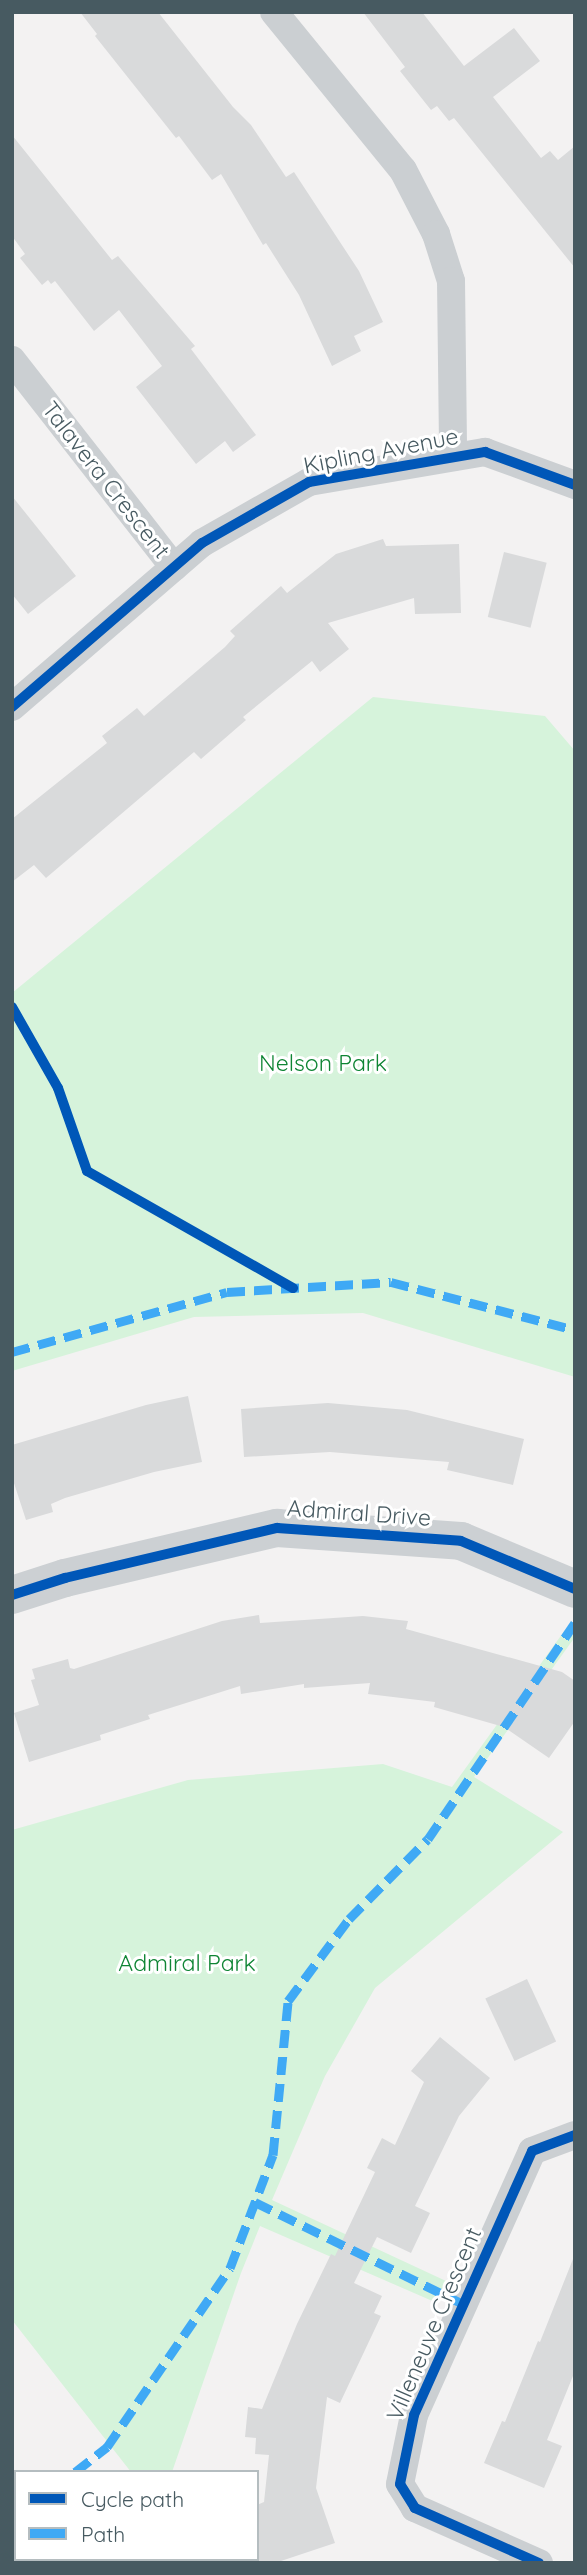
<!DOCTYPE html>
<html>
<head>
<meta charset="utf-8">
<style>
  body { margin:0 }
  #map { position:relative; width:587px; height:2575px; overflow:hidden; background:#f3f2f2; font-family:Quicksand,sans-serif }
  div>[style] { position:absolute }
  .green>* { inset:0; background:#d6f3db }
  .building>* { inset:0; background:#d9dadb; transform-origin:0 0 }
  .street>* { height:28px; margin:-14px; padding:0 14px; transform-origin:14px; border-radius:14px; background:#cbcfd2 }
  .secondary>* { height:38px; margin:-19px; padding:0 19px; transform-origin:19px; border-radius:19px; background:#ccd0d3 }
  .quiet>* { height:9px; margin-top:-4.5px; transform-origin:0; background:repeating-linear-gradient(90deg,#3fa9f5 0 18px,transparent 0 27px) }
  .cycleway>* { height:10px; margin:-5px; padding:0 5px; transform-origin:5px; border-radius:5px; background:#0057b8 }
  span { translate:-50% -50%; white-space:nowrap; text-align:center; line-height:1.15; -webkit-text-stroke:6px #fff; paint-order:stroke }
  .street-label { font-size:23px; color:#475a61 }
  .park-label { font-size:23px; color:#0f8534 }
  .frame { position:absolute; inset:0; border:14px solid #475a61; pointer-events:none }
  .legend { position:absolute; left:14px; top:2470px; width:245px; height:91px; box-sizing:border-box; background:#fff; border:2px solid #b5bdc0; margin:0; padding:9px 12px; list-style:none; font-size:21px; color:#475a61 }
  .legend li { display:flex; align-items:center; gap:14px; height:35px }
  .legend b { width:35px; border:2px solid #b5bdc0 }
</style>
</head>
<body>
<div id="map">
  <div class="green">
    <div style="clip-path:polygon(373px 697px,545px 716px,575px 751px,575px 1377px,363px 1313px,194px 1317px,12px 1371px,12px 993px)"></div>
    <div style="clip-path:polygon(565px 1630px,575px 1637px,474px 1777px,563px 1832px,375px 1988px,325px 2076px,272px 2200px,446px 2281px,437px 2303px,260px 2226px,241px 2273px,172px 2472px,131px 2472px,12px 2320px,12px 1830px,188px 1780px,383px 1764px,452px 1787px)"></div>
  </div>
  <div class="building">
    <div style="clip-path:polygon(80px 12px,158px 12px,233px 107px,251px 125px,286px 177px,294px 172px,359px 271px,383px 322px,354px 336px,361px 351px,332px 366px,299px 295px,266px 243px,263px 245px,221px 174px,212px 180px,179px 136px,176px 138px,95px 36px,97px 34px)"></div>
    <div style="clip-path:polygon(363px 12px,422px 12px,464px 66px,514px 28px,540px 61px,493px 97px,541px 158px,550px 151px,558px 160px,575px 146px,575px 268px,454px 118px,449px 121px,437px 106px,431px 110px,400px 71px,405px 67px)"></div>
    <div style="clip-path:polygon(12px 135px,112px 260px,118px 256px,195px 346px,191px 349px,256px 435px,233px 452px,225px 441px,196px 464px,136px 387px,162px 366px,119px 310px,94px 331px,55px 281px,51px 284px,48px 280px,42px 285px,20px 258px,25px 254px,12px 236px)"></div>
    <div style="clip-path:polygon(12px 496px,76px 576px,28px 614px,12px 594px)"></div>
    <div style="clip-path:polygon(383px 539px,386px 546px,459px 544px,461px 613px,415px 614px,414px 598px,328px 623px,349px 649px,320px 672px,312px 661px,243px 717px,246px 720px,201px 759px,194px 752px,46px 878px,34px 865px,12px 882px,12px 819px,107px 743px,102px 736px,137px 708px,144px 716px,225px 647px,235px 636px,230px 631px,281px 586px,287px 593px,336px 554px)"></div>
    <div style="left:504px;top:552px;width:44px;height:67px;rotate:14deg"></div>
    <div style="clip-path:polygon(188px 1396px,202px 1462px,154px 1472px,65px 1498px,51px 1504px,53px 1512px,26px 1520px,12px 1477px,12px 1445px,146px 1405px)"></div>
    <div style="clip-path:polygon(328px 1403px,407px 1410px,524px 1439px,513px 1485px,447px 1470px,449px 1462px,330px 1452px,244px 1457px,241px 1409px)"></div>
    <div style="clip-path:polygon(259px 1615px,260px 1623px,363px 1616px,408px 1621px,406px 1629px,562px 1672px,575px 1681px,575px 1721px,549px 1758px,504px 1727px,434px 1707px,435px 1702px,368px 1694px,370px 1683px,304px 1688px,304px 1684px,241px 1694px,240px 1686px,148px 1715px,150px 1719px,100px 1735px,101px 1740px,29px 1762px,14px 1713px,39px 1705px,31px 1680px,35px 1679px,32px 1669px,68px 1659px,70px 1668px,74px 1669px,222px 1621px)"></div>
    <div style="left:527px;top:1979px;width:69px;height:46px;rotate:65deg"></div>
    <div style="clip-path:polygon(440px 2037px,490px 2078px,459px 2116px,415px 2206px,430px 2213px,411px 2253px,377px 2237px,354px 2283px,382px 2296px,374px 2313px,381px 2316px,340px 2403px,327px 2397px,316px 2488px,335px 2543px,275px 2563px,257px 2563px,257px 2505px,264px 2502px,269px 2455px,255px 2454px,256px 2438px,245px 2437px,248px 2407px,262px 2409px,297px 2324px,331px 2254px,335px 2256px,375px 2172px,367px 2168px,382px 2138px,395px 2145px,424px 2082px,411px 2071px)"></div>
    <div style="clip-path:polygon(573px 2259px,575px 2371px,547px 2440px,562px 2446px,544px 2488px,484px 2463px,502px 2421px,505px 2422px,538px 2341px,540px 2342px)"></div>
  </div>
  <div class="street">
    <div style="left:274px;top:12px;width:204px;rotate:50.8deg"></div>
    <div style="left:403px;top:170px;width:72px;rotate:62.7deg"></div>
    <div style="left:436px;top:234px;width:49px;rotate:72.3deg"></div>
    <div style="left:451px;top:281px;width:176px;rotate:89.3deg"></div>
    <div style="left:12px;top:360px;width:263px;rotate:52deg"></div>
    <div style="left:12px;top:707px;width:251px;rotate:-40.8deg"></div>
    <div style="left:202px;top:543px;width:123px;rotate:-29.7deg"></div>
    <div style="left:309px;top:482px;width:179px;rotate:-9.7deg"></div>
    <div style="left:485px;top:452px;width:96px;rotate:20.1deg"></div>
    <div style="left:539px;top:2563px;width:136px;rotate:-156.1deg"></div>
    <div style="left:415px;top:2508px;width:28px;rotate:-122deg"></div>
    <div style="left:400px;top:2484px;width:70px;rotate:-78.5deg"></div>
    <div style="left:414px;top:2415px;width:289px;rotate:-65.9deg"></div>
    <div style="left:532px;top:2151px;width:46px;rotate:-20.4deg"></div>
  </div>
  <div class="secondary">
    <div style="left:12px;top:1595px;width:56px;rotate:-17.8deg"></div>
    <div style="left:65px;top:1578px;width:218px;rotate:-13.3deg"></div>
    <div style="left:277px;top:1528px;width:184px;rotate:4deg"></div>
    <div style="left:461px;top:1541px;width:124px;rotate:22.8deg"></div>
  </div>
  <div class="quiet">
    <div style="left:12px;top:1352px;width:223px;rotate:-15.6deg"></div>
    <div style="left:227px;top:1292px;width:164px;rotate:-3.5deg"></div>
    <div style="left:391px;top:1282px;width:190px;rotate:14.6deg"></div>
    <div style="left:255px;top:2202px;width:232px;rotate:26.1deg"></div>
    <div style="left:75px;top:2472px;width:41px;rotate:-38deg"></div>
    <div style="left:107px;top:2447px;width:217px;rotate:-55.5deg"></div>
    <div style="left:230px;top:2268px;width:121px;rotate:-69.2deg"></div>
    <div style="left:273px;top:2155px;width:155px;rotate:-84.4deg"></div>
    <div style="left:288px;top:2001px;width:102px;rotate:-53.4deg"></div>
    <div style="left:349px;top:1919px;width:112px;rotate:-45.4deg"></div>
    <div style="left:428px;top:1839px;width:261px;rotate:-55.8deg"></div>
    <div style="left:12px;top:2520px;width:5px;rotate:-37deg"></div>
  </div>
  <div class="cycleway">
    <div style="left:12px;top:707px;width:251px;rotate:-40.8deg"></div>
    <div style="left:202px;top:543px;width:123px;rotate:-29.7deg"></div>
    <div style="left:309px;top:482px;width:179px;rotate:-9.7deg"></div>
    <div style="left:485px;top:452px;width:96px;rotate:20.1deg"></div>
    <div style="left:12px;top:1007px;width:93px;rotate:60.4deg"></div>
    <div style="left:58px;top:1088px;width:88px;rotate:70.7deg"></div>
    <div style="left:87px;top:1171px;width:237px;rotate:29.6deg"></div>
    <div style="left:12px;top:1595px;width:56px;rotate:-17.8deg"></div>
    <div style="left:65px;top:1578px;width:218px;rotate:-13.3deg"></div>
    <div style="left:277px;top:1528px;width:184px;rotate:4deg"></div>
    <div style="left:461px;top:1541px;width:124px;rotate:22.8deg"></div>
    <div style="left:539px;top:2563px;width:136px;rotate:-156.1deg"></div>
    <div style="left:415px;top:2508px;width:28px;rotate:-122deg"></div>
    <div style="left:400px;top:2484px;width:70px;rotate:-78.5deg"></div>
    <div style="left:414px;top:2415px;width:289px;rotate:-65.9deg"></div>
    <div style="left:532px;top:2151px;width:46px;rotate:-20.4deg"></div>
  </div>
  <div class="street-label">
    <span style="left:381px;top:451px;rotate:-11deg">Kipling Avenue</span>
    <span style="left:106px;top:480px;rotate:52deg">Talavera Crescent</span>
    <span style="left:359px;top:1513px;rotate:4deg">Admiral Drive</span>
    <span style="left:434px;top:2324px;rotate:-67deg">Villeneuve Crescent</span>
  </div>
  <div class="park-label">
    <span style="left:323px;top:1063px">Nelson Park</span>
    <span style="left:187px;top:1963px">Admiral Park</span>
  </div>
  <div class="frame"></div>
  <ul class="legend">
  <li><b style="height:9px;background:#0057b8"></b>Cycle path</li>
  <li><b style="height:9px;background:#3fa9f5"></b>Path</li>
  </ul>
</div>
</body>
</html>
